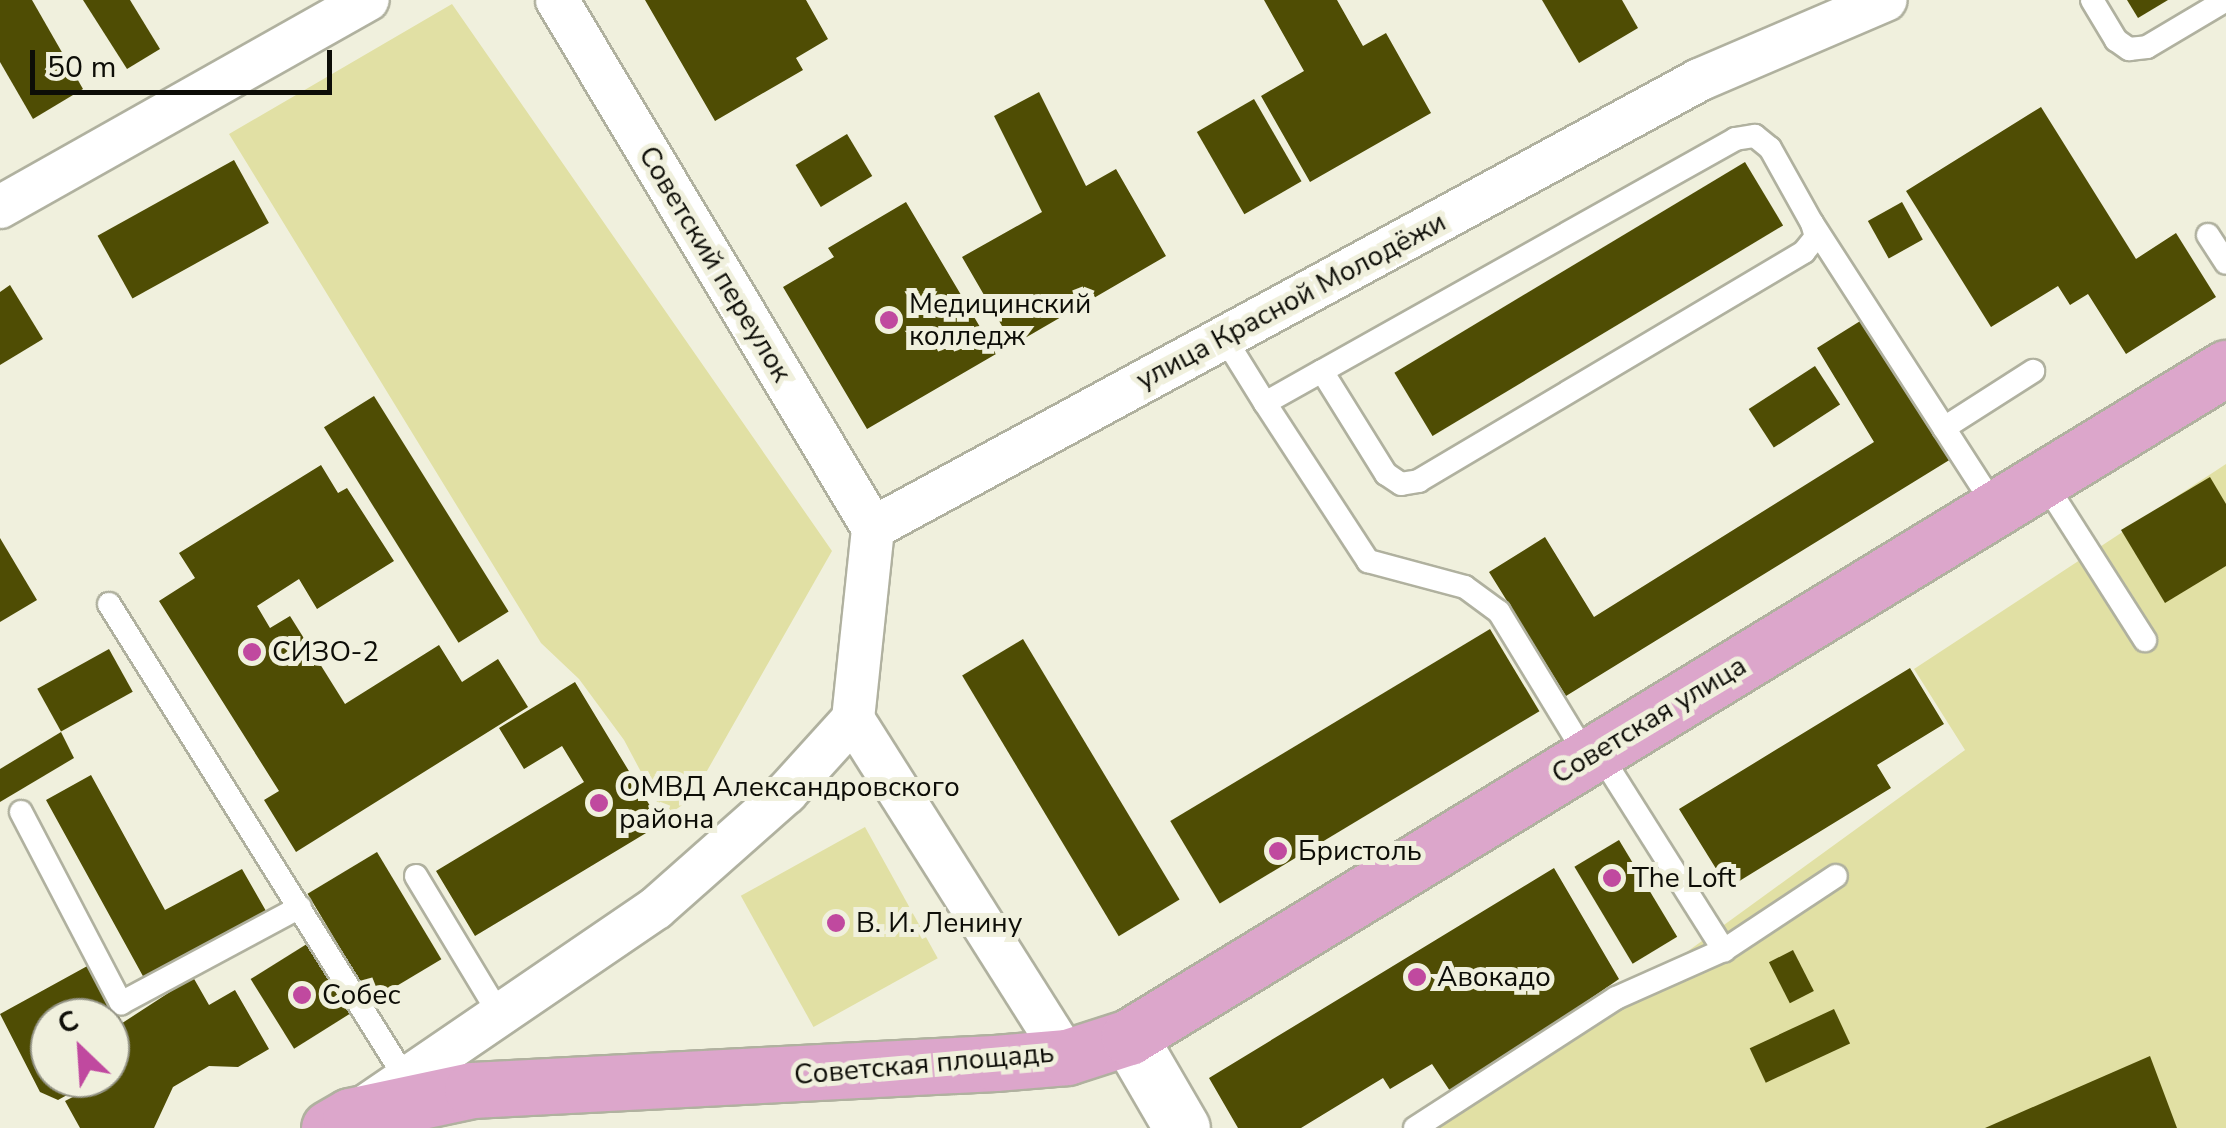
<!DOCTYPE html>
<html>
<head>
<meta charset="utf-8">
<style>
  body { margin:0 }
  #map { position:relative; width:2226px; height:1128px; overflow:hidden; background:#f0f0dd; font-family:"Nunito Sans",sans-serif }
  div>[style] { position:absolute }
  .green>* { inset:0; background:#e1e0a4; transform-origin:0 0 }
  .building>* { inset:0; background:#4f4d04; transform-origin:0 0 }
  .roads { filter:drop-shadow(2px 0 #b0b19f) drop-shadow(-2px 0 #b0b19f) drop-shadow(0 2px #b0b19f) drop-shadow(0 -2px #b0b19f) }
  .service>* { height:22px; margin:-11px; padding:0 11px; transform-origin:11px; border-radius:11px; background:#fff }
  .minor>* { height:42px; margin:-21px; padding:0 21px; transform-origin:21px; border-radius:21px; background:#fff }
  .tertiary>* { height:55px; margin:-27.5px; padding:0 27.5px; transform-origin:27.5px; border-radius:27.5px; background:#fff }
  .primary>* { height:55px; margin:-27.5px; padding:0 27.5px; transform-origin:27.5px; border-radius:27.5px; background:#dca6cb }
  .dots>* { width:28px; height:28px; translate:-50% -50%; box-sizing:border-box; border:5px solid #f0f0dd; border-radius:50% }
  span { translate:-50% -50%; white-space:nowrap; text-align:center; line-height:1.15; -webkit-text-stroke:10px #f0f0dd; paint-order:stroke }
  .street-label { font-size:28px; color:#0d0d07 }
  .poi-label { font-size:28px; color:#0d0d07 }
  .left { translate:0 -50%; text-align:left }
  .north { position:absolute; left:30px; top:998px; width:100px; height:100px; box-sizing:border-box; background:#f0f0dd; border:2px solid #959587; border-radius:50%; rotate:335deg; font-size:28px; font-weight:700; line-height:40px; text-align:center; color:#0d0d07 }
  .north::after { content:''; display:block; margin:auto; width:35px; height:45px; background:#c0499f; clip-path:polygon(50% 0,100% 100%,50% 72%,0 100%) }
  .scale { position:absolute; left:30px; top:50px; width:302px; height:45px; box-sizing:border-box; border:5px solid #0d0d07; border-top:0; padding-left:12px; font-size:30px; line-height:35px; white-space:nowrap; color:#0d0d07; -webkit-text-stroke:8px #f0f0dd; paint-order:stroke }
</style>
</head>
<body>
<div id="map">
  <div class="green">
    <div style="clip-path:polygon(452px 4px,832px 551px,691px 799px,665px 817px,624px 740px,579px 679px,541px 643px,229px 134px)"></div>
    <div style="clip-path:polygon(2226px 464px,2226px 1128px,1427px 1128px,1545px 1055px,1965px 750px,1914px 669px)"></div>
    <div style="left:865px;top:827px;width:150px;height:142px;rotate:61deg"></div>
  </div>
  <div class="building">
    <div style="clip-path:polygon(0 0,32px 0,83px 89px,33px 119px,0 62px)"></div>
    <div style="clip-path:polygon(83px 0,130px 0,160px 49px,127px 69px)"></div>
    <div style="clip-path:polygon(645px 0,806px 0,828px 39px,796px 58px,803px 70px,715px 121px)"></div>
    <div style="clip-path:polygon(1264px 0,1337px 0,1363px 46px,1386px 33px,1431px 113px,1310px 182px,1261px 96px,1304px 71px)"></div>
    <div style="clip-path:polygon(1542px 0,1622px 0,1638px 28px,1579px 63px)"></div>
    <div style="clip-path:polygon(2127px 0,2168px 0,2138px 18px)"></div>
    <div style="clip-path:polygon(1039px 92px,1086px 186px,1116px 169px,1166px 256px,1013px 345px,962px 257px,1042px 212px,994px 116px)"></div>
    <div style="left:1254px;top:99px;width:95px;height:66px;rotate:60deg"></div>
    <div style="clip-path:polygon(2041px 107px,2136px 259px,2176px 233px,2216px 297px,2126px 354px,2088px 294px,2070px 305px,2058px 286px,1991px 327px,1906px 191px)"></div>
    <div style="left:847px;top:134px;width:49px;height:60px;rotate:59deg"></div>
    <div style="left:234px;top:160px;width:72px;height:156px;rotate:61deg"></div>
    <div style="left:1745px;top:162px;width:74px;height:409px;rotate:59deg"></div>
    <div style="clip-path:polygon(906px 202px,996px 354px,867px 429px,783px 287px,834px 257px,828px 248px)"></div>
    <div style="left:1902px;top:202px;width:43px;height:39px;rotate:61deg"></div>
    <div style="clip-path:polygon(10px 285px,43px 339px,0 365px,0 292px)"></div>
    <div style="clip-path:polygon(1865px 318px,1951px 459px,1566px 696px,1489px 572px,1545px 537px,1594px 617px,1874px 442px,1817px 348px)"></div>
    <div style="left:1815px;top:366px;width:46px;height:79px;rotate:57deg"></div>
    <div style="left:374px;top:396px;width:254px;height:59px;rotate:58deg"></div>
    <div style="clip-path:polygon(321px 465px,338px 493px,347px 488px,394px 561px,317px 609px,299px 579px,257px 606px,270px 628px,290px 616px,345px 704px,439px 645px,462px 682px,498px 659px,528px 707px,296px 852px,264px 800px,279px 791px,159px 601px,195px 578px,179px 553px)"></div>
    <div style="clip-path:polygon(2210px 477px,2226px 504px,2226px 566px,2165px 603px,2121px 530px)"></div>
    <div style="clip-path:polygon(0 538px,37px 600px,0 622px)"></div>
    <div style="left:1490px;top:629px;width:96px;height:373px;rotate:59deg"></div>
    <div style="left:1023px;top:639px;width:304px;height:71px;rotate:59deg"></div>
    <div style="left:109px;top:649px;width:49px;height:82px;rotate:61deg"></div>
    <div style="clip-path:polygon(1910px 668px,1944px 724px,1877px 765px,1891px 788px,1728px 888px,1679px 809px)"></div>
    <div style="clip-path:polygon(575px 682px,661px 824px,475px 936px,436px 871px,584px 782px,562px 746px,524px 769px,499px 728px)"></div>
    <div style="clip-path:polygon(61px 732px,74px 758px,0 802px,0 769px)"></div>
    <div style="clip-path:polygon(91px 775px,165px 910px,242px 869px,266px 911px,144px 978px,46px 800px)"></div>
    <div style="left:1619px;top:840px;width:113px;height:52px;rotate:59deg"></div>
    <div style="left:377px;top:852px;width:125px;height:81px;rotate:59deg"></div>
    <div style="clip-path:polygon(1554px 868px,1619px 979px,1452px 1094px,1432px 1064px,1390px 1089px,1383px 1078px,1301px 1128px,1238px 1128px,1209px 1078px)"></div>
    <div style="left:310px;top:942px;width:82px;height:70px;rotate:58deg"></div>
    <div style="left:1793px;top:950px;width:46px;height:27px;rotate:63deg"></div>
    <div style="clip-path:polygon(91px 964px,121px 1020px,110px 1026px,110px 1018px,50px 1018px,50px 1078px,98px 1078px,58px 1100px,40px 1092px,0 1014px)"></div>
    <div style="clip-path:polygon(193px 977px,209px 1005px,235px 990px,269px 1049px,238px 1067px,209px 1066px,173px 1087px,154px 1128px,80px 1128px,65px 1101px,110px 1078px,110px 1031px)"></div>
    <div style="left:1834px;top:1009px;width:38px;height:93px;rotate:65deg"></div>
    <div style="clip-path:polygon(2150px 1056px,2177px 1128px,1985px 1128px)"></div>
  </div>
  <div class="roads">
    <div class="service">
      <div style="left:2092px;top:0;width:47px;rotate:59deg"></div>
      <div style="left:2116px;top:40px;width:16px;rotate:35deg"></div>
      <div style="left:2129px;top:49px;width:18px;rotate:-6deg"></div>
      <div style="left:2147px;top:47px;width:92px;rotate:-30.7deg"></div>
      <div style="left:1812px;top:223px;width:340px;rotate:57.2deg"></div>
      <div style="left:2208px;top:235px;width:33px;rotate:57deg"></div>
      <div style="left:1224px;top:337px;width:78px;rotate:58.2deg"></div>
      <div style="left:1265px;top:403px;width:65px;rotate:-29.3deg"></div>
      <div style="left:1322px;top:371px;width:474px;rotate:-29.3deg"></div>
      <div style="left:1735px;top:139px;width:20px;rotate:-9deg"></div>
      <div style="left:1755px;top:136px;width:19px;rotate:39deg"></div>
      <div style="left:1770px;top:148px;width:86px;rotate:60.8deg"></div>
      <div style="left:1812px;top:223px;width:15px;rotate:74deg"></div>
      <div style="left:1816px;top:237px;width:19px;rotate:129deg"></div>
      <div style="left:1804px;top:252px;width:448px;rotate:149.3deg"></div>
      <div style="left:1419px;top:481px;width:18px;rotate:171deg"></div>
      <div style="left:1401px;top:484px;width:18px;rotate:-146deg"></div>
      <div style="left:1386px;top:474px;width:121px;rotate:-121.9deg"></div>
      <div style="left:1265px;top:403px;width:189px;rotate:56.9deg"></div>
      <div style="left:1368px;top:561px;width:100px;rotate:15deg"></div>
      <div style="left:1465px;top:587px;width:42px;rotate:36.3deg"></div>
      <div style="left:1499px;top:612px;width:170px;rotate:58.7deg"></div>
      <div style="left:1944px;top:428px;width:106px;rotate:-32.6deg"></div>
      <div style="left:2043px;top:480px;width:190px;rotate:57.5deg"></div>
      <div style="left:109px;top:604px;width:560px;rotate:57.98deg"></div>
      <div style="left:1598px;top:751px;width:236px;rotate:57.7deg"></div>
      <div style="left:21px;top:812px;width:216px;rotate:62.4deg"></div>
      <div style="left:121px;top:1003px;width:203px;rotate:-28.2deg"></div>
      <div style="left:416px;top:876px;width:165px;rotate:58.9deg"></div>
      <div style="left:1415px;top:1128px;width:239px;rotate:-32.9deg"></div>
      <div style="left:1616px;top:998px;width:118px;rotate:-24deg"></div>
      <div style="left:1724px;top:950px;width:134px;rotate:-33.5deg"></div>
    </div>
    <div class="minor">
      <div style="left:557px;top:0;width:615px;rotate:59.1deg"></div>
      <div style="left:0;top:207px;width:422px;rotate:-29.4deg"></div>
      <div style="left:873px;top:528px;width:940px;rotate:-28.47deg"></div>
      <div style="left:1699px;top:80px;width:203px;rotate:-23.2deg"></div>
      <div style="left:853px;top:719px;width:400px;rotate:57.7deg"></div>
      <div style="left:853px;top:719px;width:192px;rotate:-84deg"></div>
      <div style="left:366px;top:1106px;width:351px;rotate:-34.3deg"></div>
      <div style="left:656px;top:908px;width:174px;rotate:-41.5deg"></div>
      <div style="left:786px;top:793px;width:100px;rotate:-47.8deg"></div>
    </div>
    <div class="tertiary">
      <div style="left:1129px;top:1037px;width:105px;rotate:59.8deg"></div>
    </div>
    <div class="primary">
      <div style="left:329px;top:1128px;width:24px;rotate:-30deg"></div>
      <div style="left:350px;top:1116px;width:125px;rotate:-12deg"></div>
      <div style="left:472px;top:1090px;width:524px;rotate:-2.96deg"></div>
      <div style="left:995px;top:1063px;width:72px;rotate:-4.8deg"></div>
      <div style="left:1067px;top:1057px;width:65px;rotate:-17.9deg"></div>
      <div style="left:1129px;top:1037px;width:1285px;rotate:-31.38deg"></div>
    </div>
  </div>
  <div class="dots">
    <div style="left:889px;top:320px;background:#c0499f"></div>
    <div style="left:252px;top:652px;background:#c0499f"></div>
    <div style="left:599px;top:803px;background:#c0499f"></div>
    <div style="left:1278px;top:851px;background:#c0499f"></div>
    <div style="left:1612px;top:878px;background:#c0499f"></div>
    <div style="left:836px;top:923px;background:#c0499f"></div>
    <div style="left:1417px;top:977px;background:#c0499f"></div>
    <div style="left:302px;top:995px;background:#c0499f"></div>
  </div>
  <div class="street-label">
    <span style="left:715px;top:264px;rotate:59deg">Советский переулок</span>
    <span style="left:1291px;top:301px;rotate:-28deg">улица Красной Молодёжи</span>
    <span style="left:1649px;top:720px;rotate:-31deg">Советская улица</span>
    <span style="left:924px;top:1064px;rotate:-5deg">Советская площадь</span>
  </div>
  <div class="poi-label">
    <span class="left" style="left:909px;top:320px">Медицинский<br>колледж</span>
    <span class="left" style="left:272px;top:652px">СИЗО-2</span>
    <span class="left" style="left:619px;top:803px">ОМВД Александровского<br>района</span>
    <span class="left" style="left:1298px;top:851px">Бристоль</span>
    <span class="left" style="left:1632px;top:878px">The Loft</span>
    <span class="left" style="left:856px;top:923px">В. И. Ленину</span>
    <span class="left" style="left:1437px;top:977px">Авокадо</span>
    <span class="left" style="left:322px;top:995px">Собес</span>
  </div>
  <div class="north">С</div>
  <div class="scale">50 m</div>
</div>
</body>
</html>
